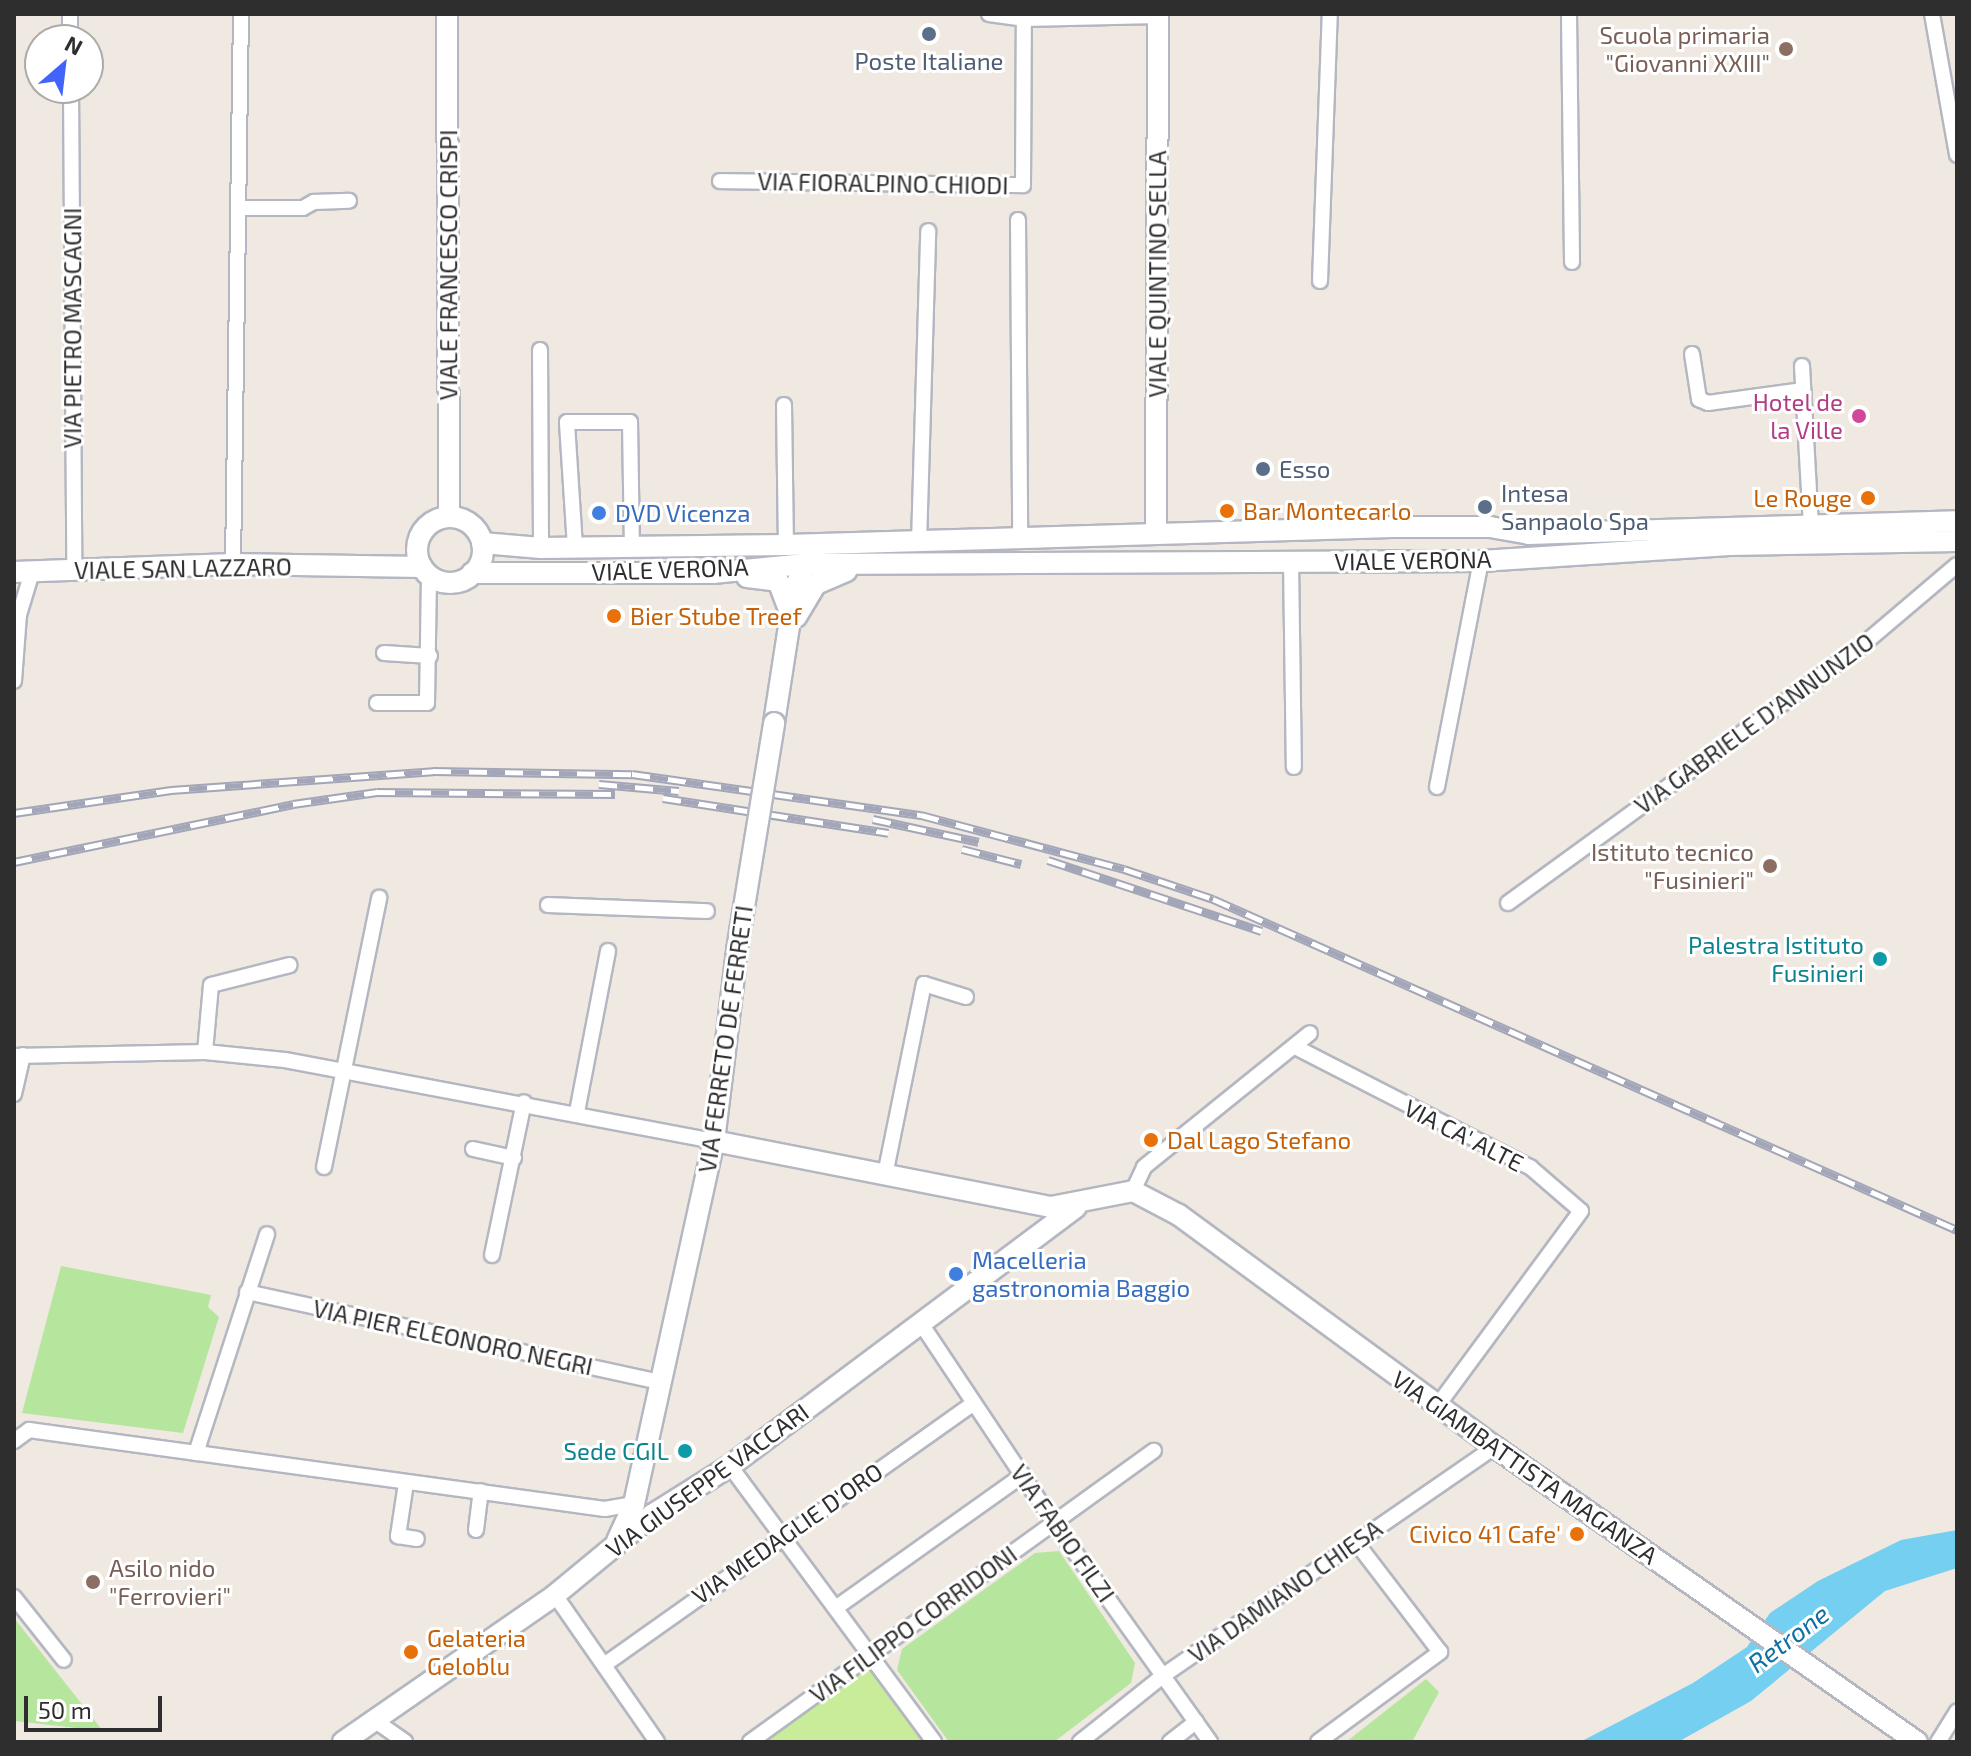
<!DOCTYPE html>
<html>
<head>
<meta charset="utf-8">
<style>
  body { margin:0 }
  #map { position:relative; width:1971px; height:1756px; overflow:hidden; background:#efe9e1; font-family:"Exo 2",sans-serif }
  div>[style] { position:absolute }
  .green>* { inset:0; background:#b6e59e }
  .pitch>* { inset:0; background:#c9ec9a }
  .water>* { inset:0; background:#75cff0 }
  .roads { filter:drop-shadow(2px 0 #b4b7c1) drop-shadow(-2px 0 #b4b7c1) drop-shadow(0 2px #b4b7c1) drop-shadow(0 -2px #b4b7c1) }
  .street>* { height:14px; margin:-7px; padding:0 7px; transform-origin:7px; border-radius:7px; background:#fff }
  .secondary>* { height:20px; margin:-10px; padding:0 10px; transform-origin:10px; border-radius:10px; background:#fff }
  .secondary>.ring { margin:-10px; padding:0; box-sizing:content-box; background:none; border:20px solid #fff; border-radius:50% }
  .rail>* { height:9px; margin-top:-4.5px; transform-origin:0; background:repeating-linear-gradient(90deg,#fff 0 18px,#a3a6b8 0 36px); box-sizing:border-box; border-block:2px solid #a3a6b8 }
  .bridges { filter:drop-shadow(2px 0 #b4b7c1) drop-shadow(-2px 0 #b4b7c1) drop-shadow(0 2px #b4b7c1) drop-shadow(0 -2px #b4b7c1) }
  .secondary-bridge>* { height:20px; margin:-10px; padding:0 10px; transform-origin:10px; border-radius:10px; background:#fff }
  .dots>* { width:22px; height:22px; translate:-50% -50%; box-sizing:border-box; border:4px solid #fff; border-radius:50% }
  span { translate:-50% -50%; white-space:nowrap; text-align:center; line-height:1.15; -webkit-text-stroke:6px #fff; paint-order:stroke }
  .education-label { font-size:24px; color:#785e54 }
  .right { translate:-100% -50%; text-align:right }
  .left { translate:0 -50%; text-align:left }
  .service-label { font-size:24px; color:#4e5e75 }
  .street-label { font-size:24px; color:#2e2e2e }
  .hotel-label { font-size:24px; color:#b23c85 }
  .food-label { font-size:24px; color:#c56008 }
  .shop-label { font-size:24px; color:#366cbe }
  .culture-label { font-size:24px; color:#0d838f }
  .water-label { font-size:26px; color:#0d6fa3; font-style:italic }
  .frame { position:absolute; inset:0; border:16px solid #2e2e2e; pointer-events:none }
  .north { position:absolute; left:24px; top:24px; width:80px; height:80px; box-sizing:border-box; background:#fff; border:2px solid #ababab; border-radius:50%; rotate:28deg; font-size:22px; font-weight:700; line-height:32px; text-align:center; color:#2e2e2e }
  .north::after { content:''; display:block; margin:auto; width:28px; height:36px; background:#4264fb; clip-path:polygon(50% 0,100% 100%,50% 72%,0 100%) }
  .scale { position:absolute; left:24px; top:1696px; width:138px; height:36px; box-sizing:border-box; border:4px solid #2e2e2e; border-top:0; padding-left:10px; font-size:24px; line-height:28px; white-space:nowrap; color:#2e2e2e; -webkit-text-stroke:6px #fff; paint-order:stroke }
</style>
</head>
<body>
<div id="map">
  <div class="green">
    <div style="clip-path:polygon(61px 1266px,211px 1295px,208px 1307px,219px 1317px,183px 1433px,22px 1413px)"></div>
    <div style="clip-path:polygon(1059px 1551px,1135px 1663px,1131px 1683px,1054px 1742px,949px 1742px,897px 1670px,902px 1649px,1035px 1553px)"></div>
    <div style="clip-path:polygon(14px 1618px,103px 1731px,14px 1721px)"></div>
    <div style="clip-path:polygon(1426px 1679px,1439px 1692px,1412px 1742px,1346px 1742px)"></div>
  </div>
  <div class="pitch">
    <div style="clip-path:polygon(868px 1663px,926px 1742px,761px 1742px)"></div>
  </div>
  <div class="water">
    <div style="clip-path:polygon(1957px 1530px,1957px 1568px,1885px 1591px,1751px 1701px,1678px 1742px,1580px 1742px,1693px 1683px,1747px 1647px,1770px 1613px,1818px 1581px,1901px 1540px)"></div>
  </div>
  <div class="roads">
    <div class="street">
      <div style="left:70px;top:14px;width:26px;rotate:90deg"></div>
      <div style="left:989px;top:14px;width:35px;rotate:8deg"></div>
      <div style="left:1024px;top:19px;width:134px;rotate:-1.3deg"></div>
      <div style="left:1569px;top:14px;width:248px;rotate:89.3deg"></div>
      <div style="left:1932px;top:14px;width:143px;rotate:79.9deg"></div>
      <div style="left:71px;top:88px;width:481px;rotate:89.6deg"></div>
      <div style="left:720px;top:181px;width:303px;rotate:0.8deg"></div>
      <div style="left:1023px;top:185px;width:166px;rotate:-89.7deg"></div>
      <div style="left:238px;top:208px;width:65px"></div>
      <div style="left:303px;top:208px;width:13px;rotate:-29deg"></div>
      <div style="left:314px;top:202px;width:35px;rotate:-2deg"></div>
      <div style="left:1018px;top:220px;width:319px;rotate:89.6deg"></div>
      <div style="left:1320px;top:281px;width:267px;rotate:-87.9deg"></div>
      <div style="left:540px;top:350px;width:198px;rotate:89.7deg"></div>
      <div style="left:1692px;top:354px;width:46px;rotate:81.2deg"></div>
      <div style="left:1699px;top:399px;width:10px;rotate:24deg"></div>
      <div style="left:1708px;top:403px;width:96px;rotate:-7.8deg"></div>
      <div style="left:1802px;top:366px;width:159px;rotate:86.8deg"></div>
      <div style="left:784px;top:405px;width:140px;rotate:89.2deg"></div>
      <div style="left:919px;top:543px;width:312px;rotate:-88.3deg"></div>
      <div style="left:575px;top:547px;width:125px;rotate:-93.7deg"></div>
      <div style="left:567px;top:422px;width:63px"></div>
      <div style="left:630px;top:422px;width:124px;rotate:89.1deg"></div>
      <div style="left:1291px;top:561px;width:206px;rotate:89.2deg"></div>
      <div style="left:233px;top:564px;width:550px;rotate:-89.17deg"></div>
      <div style="left:384px;top:653px;width:46px;rotate:3.7deg"></div>
      <div style="left:14px;top:681px;width:66px;rotate:-85.7deg"></div>
      <div style="left:19px;top:615px;width:45px;rotate:-73.2deg"></div>
      <div style="left:377px;top:703px;width:50px"></div>
      <div style="left:427px;top:703px;width:128px;rotate:-89.1deg"></div>
      <div style="left:1437px;top:787px;width:230px;rotate:-79deg"></div>
      <div style="left:1508px;top:903px;width:434px;rotate:-36deg"></div>
      <div style="left:1859px;top:648px;width:128px;rotate:-40.3deg"></div>
      <div style="left:548px;top:905px;width:159px;rotate:2.2deg"></div>
      <div style="left:1297px;top:1048px;width:262px;rotate:27.1deg"></div>
      <div style="left:1530px;top:1167px;width:67px;rotate:40.8deg"></div>
      <div style="left:1581px;top:1211px;width:241px;rotate:126.4deg"></div>
      <div style="left:205px;top:1052px;width:67px;rotate:-84.9deg"></div>
      <div style="left:211px;top:985px;width:81px;rotate:-14.2deg"></div>
      <div style="left:14px;top:1056px;width:191px;rotate:-1.2deg"></div>
      <div style="left:205px;top:1052px;width:80px;rotate:5.7deg"></div>
      <div style="left:285px;top:1060px;width:437px;rotate:10.7deg"></div>
      <div style="left:14px;top:1094px;width:40px;rotate:-77deg"></div>
      <div style="left:577px;top:1112px;width:164px;rotate:-79.1deg"></div>
      <div style="left:473px;top:1149px;width:42px;rotate:12.4deg"></div>
      <div style="left:324px;top:1167px;width:275px;rotate:-78.4deg"></div>
      <div style="left:885px;top:1175px;width:195px;rotate:-78.5deg"></div>
      <div style="left:924px;top:984px;width:44px;rotate:17.2deg"></div>
      <div style="left:1133px;top:1191px;width:26px;rotate:-65deg"></div>
      <div style="left:1144px;top:1167px;width:213px;rotate:-38.9deg"></div>
      <div style="left:492px;top:1255px;width:156px;rotate:-78.2deg"></div>
      <div style="left:247px;top:1292px;width:422px;rotate:12.3deg"></div>
      <div style="left:920px;top:1322px;width:242px;rotate:56.3deg"></div>
      <div style="left:1054px;top:1523px;width:269px;rotate:54.5deg"></div>
      <div style="left:14px;top:1441px;width:19px;rotate:-36deg"></div>
      <div style="left:29px;top:1430px;width:581px;rotate:7.81deg"></div>
      <div style="left:605px;top:1509px;width:29px;rotate:-10deg"></div>
      <div style="left:196px;top:1453px;width:230px;rotate:-72deg"></div>
      <div style="left:730px;top:1466px;width:343px;rotate:53.5deg"></div>
      <div style="left:406px;top:1483px;width:54px;rotate:98.6deg"></div>
      <div style="left:398px;top:1536px;width:19px;rotate:9deg"></div>
      <div style="left:476px;top:1530px;width:39px;rotate:-83deg"></div>
      <div style="left:555px;top:1595px;width:179px;rotate:55.2deg"></div>
      <div style="left:14px;top:1597px;width:80px;rotate:51.6deg"></div>
      <div style="left:837px;top:1607px;width:228px;rotate:-35.4deg"></div>
      <div style="left:604px;top:1665px;width:452px;rotate:-35.3deg"></div>
      <div style="left:374px;top:1720px;width:38px;rotate:35deg"></div>
      <div style="left:750px;top:1742px;width:498px;rotate:-35.8deg"></div>
      <div style="left:1080px;top:1742px;width:107px;rotate:-38.6deg"></div>
      <div style="left:1164px;top:1675px;width:402px;rotate:-34.6deg"></div>
      <div style="left:1170px;top:1742px;width:33px;rotate:-38deg"></div>
      <div style="left:1318px;top:1742px;width:152px;rotate:-36.4deg"></div>
      <div style="left:1440px;top:1652px;width:140px;rotate:-127.4deg"></div>
      <div style="left:1938px;top:1742px;width:36px;rotate:-58deg"></div>
    </div>
    <div class="secondary">
      <div style="left:447px;top:14px;width:503px;rotate:89.77deg"></div>
      <div class="ring" style="left:417px;top:517px;width:46px;height:46px"></div>
      <div style="left:1156px;top:534px;width:520px;rotate:-89.78deg"></div>
      <div style="left:482px;top:543px;width:59px;rotate:4.8deg"></div>
      <div style="left:541px;top:548px;width:245px;rotate:-0.7deg"></div>
      <div style="left:786px;top:545px;width:606px;rotate:-1.7deg"></div>
      <div style="left:1392px;top:527px;width:98px"></div>
      <div style="left:1490px;top:527px;width:39px;rotate:10deg"></div>
      <div style="left:1528px;top:534px;width:429px;rotate:-1.7deg"></div>
      <div style="left:14px;top:572px;width:219px;rotate:-2.1deg"></div>
      <div style="left:233px;top:564px;width:189px;rotate:0.9deg"></div>
      <div style="left:472px;top:573px;width:241px"></div>
      <div style="left:713px;top:573px;width:91px;rotate:-5.6deg"></div>
      <div style="left:804px;top:564px;width:677px;rotate:-0.25deg"></div>
      <div style="left:1481px;top:561px;width:249px;rotate:-3.7deg"></div>
      <div style="left:1729px;top:545px;width:228px;rotate:-1deg"></div>
      <div style="left:747px;top:577px;width:31px;rotate:7deg"></div>
      <div style="left:778px;top:581px;width:31px;rotate:69deg"></div>
      <div style="left:796px;top:617px;width:39px;rotate:-59deg"></div>
      <div style="left:816px;top:584px;width:33px;rotate:-23deg"></div>
      <div style="left:774px;top:723px;width:138px;rotate:-81.2deg"></div>
      <div style="left:795px;top:587px;width:35px;rotate:-65deg"></div>
      <div style="left:714px;top:1141px;width:343px;rotate:11.1deg"></div>
      <div style="left:1051px;top:1207px;width:84px;rotate:-11deg"></div>
      <div style="left:1133px;top:1191px;width:52px;rotate:27.6deg"></div>
      <div style="left:1179px;top:1215px;width:392px;rotate:36.3deg"></div>
      <div style="left:1495px;top:1447px;width:515px;rotate:34.96deg"></div>
      <div style="left:617px;top:1541px;width:41px;rotate:-65.3deg"></div>
      <div style="left:634px;top:1504px;width:372px;rotate:-77.6deg"></div>
      <div style="left:714px;top:1141px;width:192px;rotate:-83.1deg"></div>
      <div style="left:343px;top:1742px;width:258px;rotate:-34.7deg"></div>
      <div style="left:555px;top:1595px;width:126px;rotate:-39.5deg"></div>
      <div style="left:652px;top:1515px;width:92px;rotate:-32.1deg"></div>
      <div style="left:730px;top:1466px;width:432px;rotate:-36.8deg"></div>
    </div>
  </div>
  <div class="rail">
    <div style="left:599px;top:784px;width:80px;rotate:5deg"></div>
    <div style="left:663px;top:798px;width:228px;rotate:8.8deg"></div>
    <div style="left:14px;top:813px;width:159px;rotate:-8.3deg"></div>
    <div style="left:171px;top:790px;width:263px;rotate:-4.1deg"></div>
    <div style="left:433px;top:771px;width:199px;rotate:0.9deg"></div>
    <div style="left:632px;top:774px;width:292px;rotate:8.1deg"></div>
    <div style="left:921px;top:815px;width:210px;rotate:14.9deg"></div>
    <div style="left:1124px;top:869px;width:94px;rotate:18.6deg"></div>
    <div style="left:1213px;top:899px;width:814px;rotate:23.98deg"></div>
    <div style="left:873px;top:819px;width:108px;rotate:12.2deg"></div>
    <div style="left:962px;top:849px;width:61px;rotate:14.3deg"></div>
    <div style="left:1048px;top:860px;width:225px;rotate:18.4deg"></div>
    <div style="left:14px;top:862px;width:285px;rotate:-11.7deg"></div>
    <div style="left:293px;top:804px;width:85px;rotate:-8.1deg"></div>
    <div style="left:377px;top:792px;width:238px;rotate:0.5deg"></div>
  </div>
  <div class="bridges">
    <div class="secondary-bridge">
      <div style="left:737px;top:950px;width:230px;rotate:-80.7deg"></div>
    </div>
  </div>
  <div class="dots">
    <div style="left:929px;top:34px;background:#5c6f8a"></div>
    <div style="left:1786px;top:49px;background:#8d6e63"></div>
    <div style="left:1859px;top:416px;background:#d1479c"></div>
    <div style="left:1263px;top:469px;background:#5c6f8a"></div>
    <div style="left:1868px;top:498px;background:#e8710a"></div>
    <div style="left:1485px;top:507px;background:#5c6f8a"></div>
    <div style="left:1227px;top:511px;background:#e8710a"></div>
    <div style="left:599px;top:513px;background:#3f7fe0"></div>
    <div style="left:614px;top:616px;background:#e8710a"></div>
    <div style="left:1770px;top:866px;background:#8d6e63"></div>
    <div style="left:1880px;top:959px;background:#0f9aa8"></div>
    <div style="left:1151px;top:1140px;background:#e8710a"></div>
    <div style="left:956px;top:1274px;background:#3f7fe0"></div>
    <div style="left:685px;top:1451px;background:#0f9aa8"></div>
    <div style="left:1577px;top:1534px;background:#e8710a"></div>
    <div style="left:93px;top:1582px;background:#8d6e63"></div>
    <div style="left:411px;top:1652px;background:#e8710a"></div>
  </div>
  <div class="education-label">
    <span class="right" style="left:1770px;top:49px">Scuola primaria<br>"Giovanni XXIII"</span>
    <span class="right" style="left:1754px;top:866px">Istituto tecnico<br>"Fusinieri"</span>
    <span class="left" style="left:109px;top:1582px">Asilo nido<br>"Ferrovieri"</span>
  </div>
  <div class="service-label">
    <span style="left:929px;top:61px">Poste Italiane</span>
    <span class="left" style="left:1279px;top:469px">Esso</span>
    <span class="left" style="left:1501px;top:507px">Intesa<br>Sanpaolo Spa</span>
  </div>
  <div class="street-label">
    <span style="left:883px;top:183px;rotate:1deg">VIA FIORALPINO CHIODI</span>
    <span style="left:448px;top:265px;rotate:-90deg">VIALE FRANCESCO CRISPI</span>
    <span style="left:1157px;top:274px;rotate:-90deg">VIALE QUINTINO SELLA</span>
    <span style="left:72px;top:328px;rotate:-90deg">VIA PIETRO MASCAGNI</span>
    <span style="left:1413px;top:560px;rotate:-1deg">VIALE VERONA</span>
    <span style="left:183px;top:568px;rotate:-1deg">VIALE SAN LAZZARO</span>
    <span style="left:670px;top:569px;rotate:-2deg">VIALE VERONA</span>
    <span style="left:1754px;top:723px;rotate:-36deg">VIA GABRIELE D'ANNUNZIO</span>
    <span style="left:725px;top:1039px;rotate:-82deg">VIA FERRETO DE FERRETI</span>
    <span style="left:1464px;top:1135px;rotate:27deg">VIA CA' ALTE</span>
    <span style="left:453px;top:1337px;rotate:12deg">VIA PIER ELEONORO NEGRI</span>
    <span style="left:1525px;top:1467px;rotate:35deg">VIA GIAMBATTISTA MAGANZA</span>
    <span style="left:707px;top:1480px;rotate:-36deg">VIA GIUSEPPE VACCARI</span>
    <span style="left:787px;top:1533px;rotate:-35deg">VIA MEDAGLIE D'ORO</span>
    <span style="left:1063px;top:1533px;rotate:55deg">VIA FABIO FILZI</span>
    <span style="left:1285px;top:1591px;rotate:-35deg">VIA DAMIANO CHIESA</span>
    <span style="left:913px;top:1624px;rotate:-36deg">VIA FILIPPO CORRIDONI</span>
  </div>
  <div class="hotel-label">
    <span class="right" style="left:1843px;top:416px">Hotel de<br>la Ville</span>
  </div>
  <div class="food-label">
    <span class="right" style="left:1852px;top:498px">Le Rouge</span>
    <span class="left" style="left:1243px;top:511px">Bar Montecarlo</span>
    <span class="left" style="left:630px;top:616px">Bier Stube Treef</span>
    <span class="left" style="left:1167px;top:1140px">Dal Lago Stefano</span>
    <span class="right" style="left:1561px;top:1534px">Civico 41 Cafe'</span>
    <span class="left" style="left:427px;top:1652px">Gelateria<br>Geloblu</span>
  </div>
  <div class="shop-label">
    <span class="left" style="left:615px;top:513px">DVD Vicenza</span>
    <span class="left" style="left:972px;top:1274px">Macelleria<br>gastronomia Baggio</span>
  </div>
  <div class="culture-label">
    <span class="right" style="left:1864px;top:959px">Palestra Istituto<br>Fusinieri</span>
    <span class="right" style="left:669px;top:1451px">Sede CGIL</span>
  </div>
  <div class="water-label">
    <span style="left:1788px;top:1638px;rotate:-37deg">Retrone</span>
  </div>
  <div class="frame"></div>
  <div class="north">N</div>
  <div class="scale">50 m</div>
</div>
</body>
</html>
